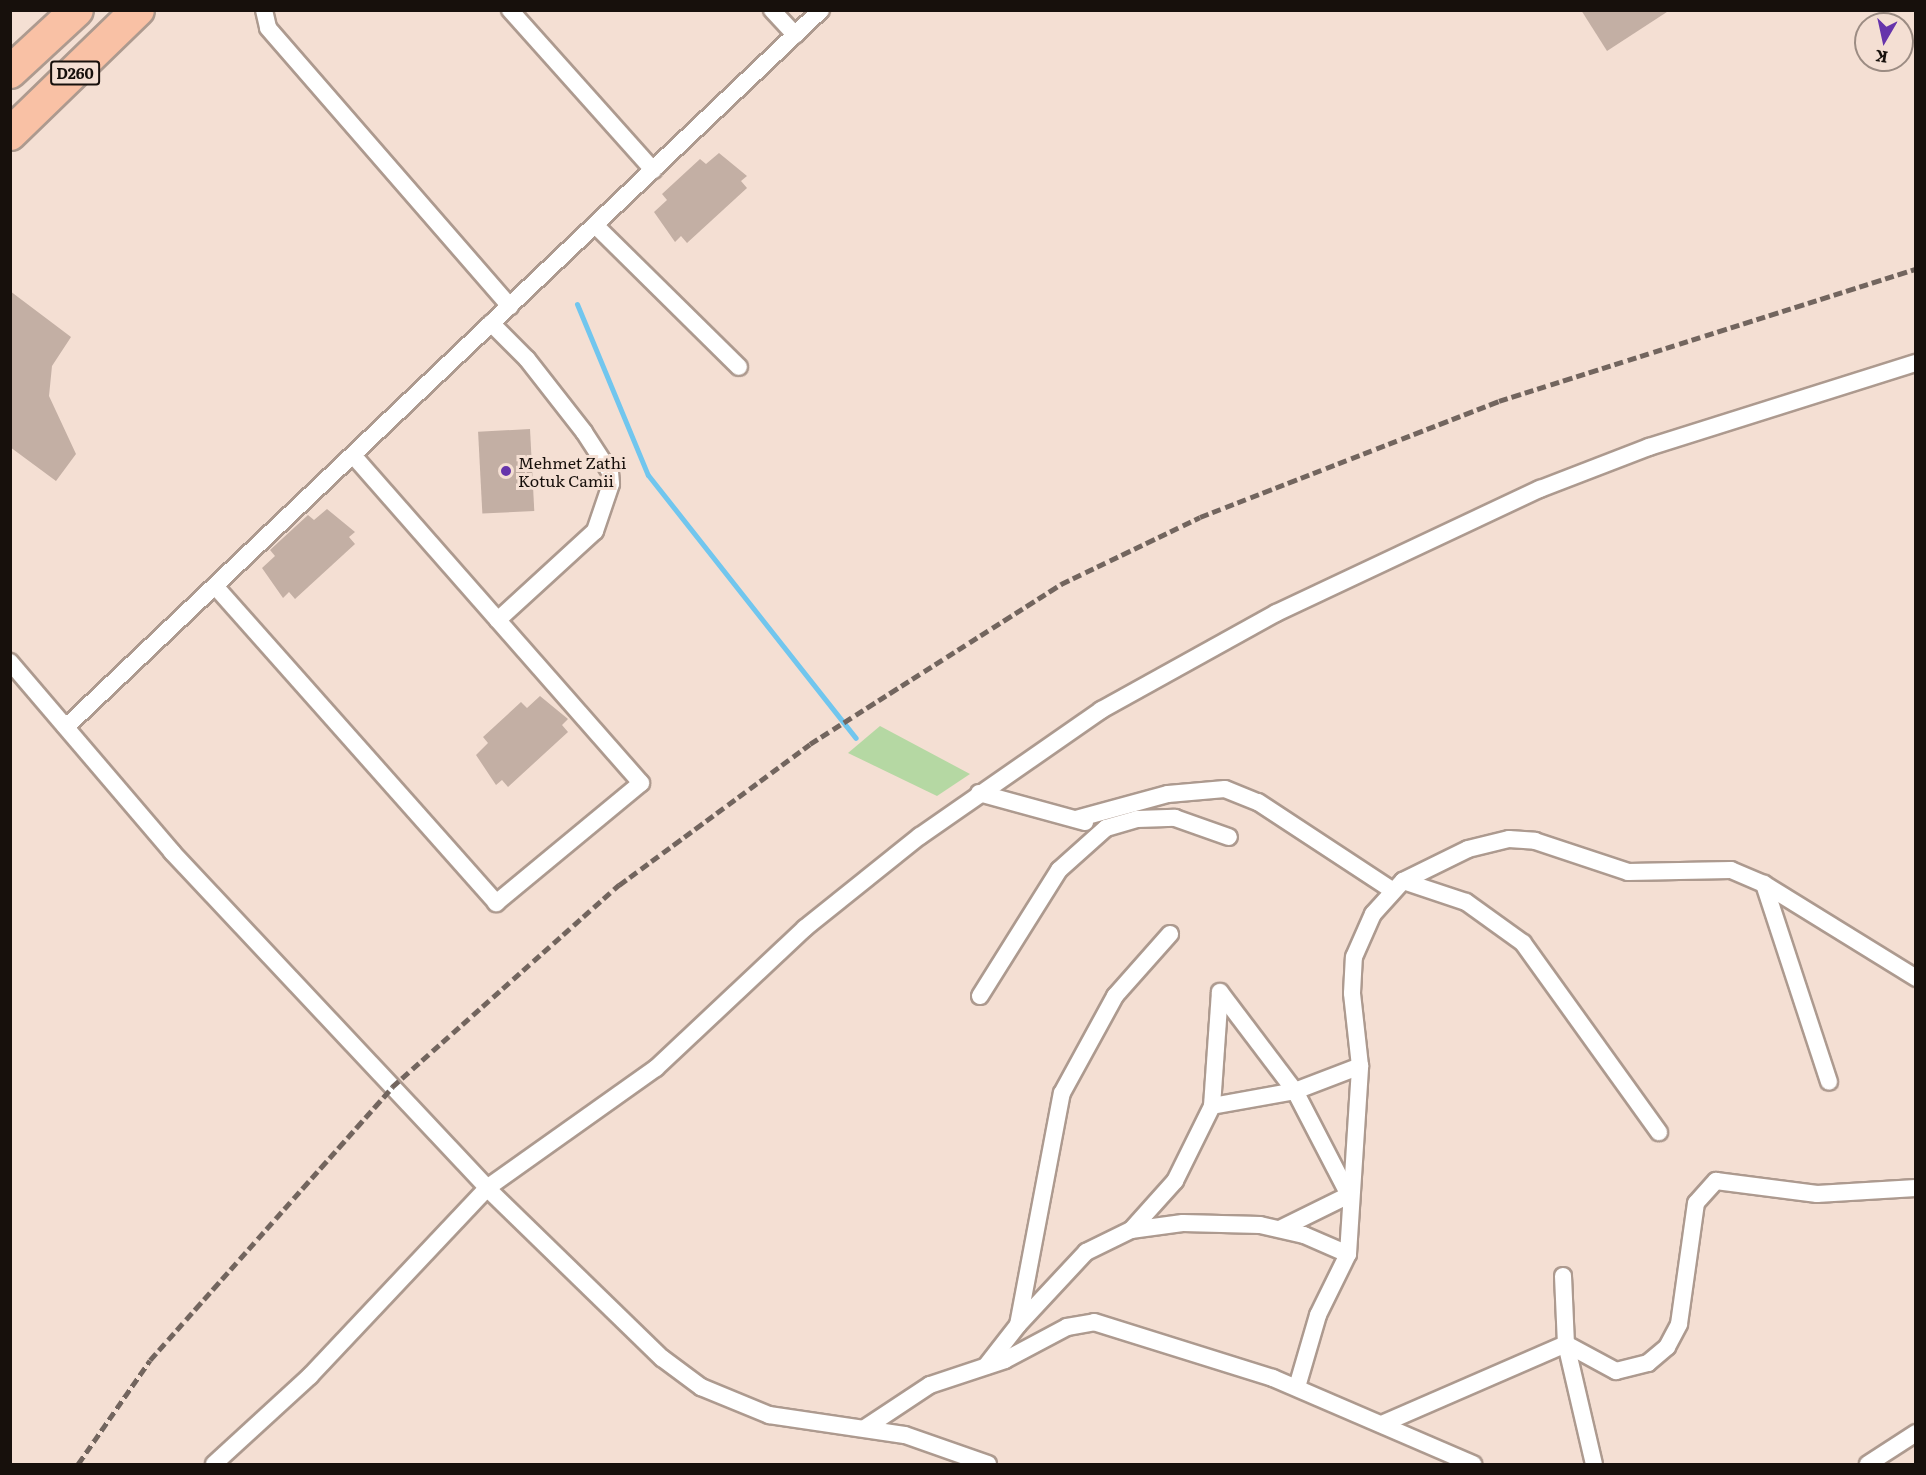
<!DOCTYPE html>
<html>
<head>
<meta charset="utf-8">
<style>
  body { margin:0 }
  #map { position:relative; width:1926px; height:1475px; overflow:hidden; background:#f4dfd3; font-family:Literata,serif }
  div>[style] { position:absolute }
  .green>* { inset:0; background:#b5d8a3 }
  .stream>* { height:5px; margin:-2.5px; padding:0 2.5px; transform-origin:2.5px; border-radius:2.5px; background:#71c6ee }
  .building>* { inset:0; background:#c3afa4; transform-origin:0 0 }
  .roads { filter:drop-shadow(2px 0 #ad9a8f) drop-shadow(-2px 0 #ad9a8f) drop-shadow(0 2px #ad9a8f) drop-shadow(0 -2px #ad9a8f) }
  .street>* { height:16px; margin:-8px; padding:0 8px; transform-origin:8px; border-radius:8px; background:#fff }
  .highway>* { height:32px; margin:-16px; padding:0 16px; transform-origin:16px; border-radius:16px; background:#f9c1a5 }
  .rail>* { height:4.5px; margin-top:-2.25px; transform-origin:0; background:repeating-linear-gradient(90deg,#72655e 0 9px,transparent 0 13.5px) }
  .dots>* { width:16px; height:16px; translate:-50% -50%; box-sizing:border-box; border:3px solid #f4dfd3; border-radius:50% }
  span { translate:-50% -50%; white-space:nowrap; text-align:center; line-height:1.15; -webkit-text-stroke:6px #f4dfd3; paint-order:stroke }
  .shield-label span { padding:2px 4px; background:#f4dfd3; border:2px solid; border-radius:4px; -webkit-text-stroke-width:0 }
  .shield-label { font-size:15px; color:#17100c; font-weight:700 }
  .poi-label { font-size:16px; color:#17100c }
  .left { translate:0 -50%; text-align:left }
  .frame { position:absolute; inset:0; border:12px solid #17100c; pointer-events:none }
  .north { position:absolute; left:1854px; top:12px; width:60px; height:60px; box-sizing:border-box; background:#f4dfd3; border:2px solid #9c8c83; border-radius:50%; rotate:189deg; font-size:16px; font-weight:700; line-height:24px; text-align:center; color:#17100c }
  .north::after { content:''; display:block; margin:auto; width:21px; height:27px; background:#6634ab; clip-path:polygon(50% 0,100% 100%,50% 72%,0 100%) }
</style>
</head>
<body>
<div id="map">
  <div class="green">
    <div style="clip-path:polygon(880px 726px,970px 774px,937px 796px,848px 753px)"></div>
  </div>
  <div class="stream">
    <div style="left:577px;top:304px;width:185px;rotate:67.5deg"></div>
    <div style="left:648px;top:475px;width:335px;rotate:51.7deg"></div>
  </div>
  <div class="building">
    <div style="clip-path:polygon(1581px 10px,1670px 10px,1607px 51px)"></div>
    <div style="clip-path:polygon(719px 153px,747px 176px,741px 181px,747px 188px,687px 243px,681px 236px,675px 242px,654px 212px,667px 200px,662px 194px,700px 159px,706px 164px)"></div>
    <div style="clip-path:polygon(10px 291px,71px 337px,52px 366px,49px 396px,76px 454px,56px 481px,10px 447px)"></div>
    <div style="left:530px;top:429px;width:82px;height:52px;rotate:87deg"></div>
    <div style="clip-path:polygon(327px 509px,355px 532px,349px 537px,355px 544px,295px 599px,289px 592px,283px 598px,262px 568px,275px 556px,270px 550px,308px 515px,314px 520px)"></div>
    <div style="clip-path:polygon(540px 696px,568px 719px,562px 725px,568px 732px,508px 787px,502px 780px,496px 785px,476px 755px,488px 743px,483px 737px,521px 702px,527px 708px)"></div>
  </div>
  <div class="roads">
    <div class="street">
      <div style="left:264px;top:10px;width:18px;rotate:77deg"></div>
      <div style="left:268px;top:28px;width:369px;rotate:49deg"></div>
      <div style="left:510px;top:10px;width:215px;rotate:48.2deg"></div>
      <div style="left:772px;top:10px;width:34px;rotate:47deg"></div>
      <div style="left:595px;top:225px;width:202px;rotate:44.6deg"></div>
      <div style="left:491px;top:323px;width:51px;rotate:45deg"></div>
      <div style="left:527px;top:359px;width:93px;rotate:52deg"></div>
      <div style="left:584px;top:432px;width:48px;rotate:57deg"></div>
      <div style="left:610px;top:472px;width:12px;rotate:85deg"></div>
      <div style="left:611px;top:484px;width:50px;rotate:108.8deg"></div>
      <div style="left:595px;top:531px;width:132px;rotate:137.5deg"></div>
      <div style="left:215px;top:586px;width:424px;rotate:48.4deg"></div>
      <div style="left:496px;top:903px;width:188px;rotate:-39.6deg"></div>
      <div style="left:641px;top:783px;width:436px;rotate:-131.3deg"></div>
      <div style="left:10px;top:662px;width:250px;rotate:49.5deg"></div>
      <div style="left:172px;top:852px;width:461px;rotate:46.8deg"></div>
      <div style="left:487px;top:1188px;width:244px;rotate:44.2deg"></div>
      <div style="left:662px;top:1358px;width:49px;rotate:36.6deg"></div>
      <div style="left:701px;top:1387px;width:74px;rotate:22.4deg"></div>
      <div style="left:769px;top:1415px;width:137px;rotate:8.4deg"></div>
      <div style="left:905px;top:1435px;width:88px;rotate:19.3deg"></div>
      <div style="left:66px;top:727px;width:1041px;rotate:-43.52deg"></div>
      <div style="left:979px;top:793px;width:110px;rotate:15.3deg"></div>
      <div style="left:1076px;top:819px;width:95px;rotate:-15.2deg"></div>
      <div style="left:1168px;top:794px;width:57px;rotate:-5deg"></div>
      <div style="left:1225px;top:789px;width:35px;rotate:22deg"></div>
      <div style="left:1258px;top:802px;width:160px;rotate:33.3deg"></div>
      <div style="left:1403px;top:881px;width:66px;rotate:18.4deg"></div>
      <div style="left:1466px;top:902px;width:70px;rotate:35.7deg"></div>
      <div style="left:1523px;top:943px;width:233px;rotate:54.3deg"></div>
      <div style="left:1764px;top:884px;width:208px;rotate:71.8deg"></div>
      <div style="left:1220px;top:992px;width:124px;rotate:52.9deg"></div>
      <div style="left:1295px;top:1091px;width:117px;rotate:62.6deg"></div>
      <div style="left:1349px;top:1195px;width:77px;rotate:153.8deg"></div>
      <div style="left:980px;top:996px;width:149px;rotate:-57.9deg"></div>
      <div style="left:1059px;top:870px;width:63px;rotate:-41.8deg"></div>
      <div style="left:1106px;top:828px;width:32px;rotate:-16deg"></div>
      <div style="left:1137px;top:819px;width:38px;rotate:-2deg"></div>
      <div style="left:1175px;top:818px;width:57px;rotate:19.4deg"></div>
      <div style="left:1212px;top:1106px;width:114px;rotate:-86deg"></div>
      <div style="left:1131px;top:1230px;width:66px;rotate:-48.1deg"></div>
      <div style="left:1175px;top:1181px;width:84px;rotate:-63.7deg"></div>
      <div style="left:1212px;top:1106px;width:84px;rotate:-10.2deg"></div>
      <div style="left:1295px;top:1091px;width:70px;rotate:-21deg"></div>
      <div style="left:1563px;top:1276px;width:68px;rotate:87.5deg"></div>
      <div style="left:1566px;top:1344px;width:123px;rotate:76.9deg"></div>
      <div style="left:1018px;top:1325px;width:100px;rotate:-47deg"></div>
      <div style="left:1086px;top:1252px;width:50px;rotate:-26.1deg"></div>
      <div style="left:1131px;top:1230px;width:52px;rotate:-7.7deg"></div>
      <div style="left:1183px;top:1223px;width:77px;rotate:1.5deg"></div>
      <div style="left:1260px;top:1225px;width:45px;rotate:12.8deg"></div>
      <div style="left:1304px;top:1235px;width:48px;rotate:23.4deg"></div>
      <div style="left:1566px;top:1344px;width:57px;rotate:28.4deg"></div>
      <div style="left:1616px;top:1371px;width:33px;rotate:-14deg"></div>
      <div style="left:1648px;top:1363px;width:25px;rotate:-40deg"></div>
      <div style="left:1667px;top:1347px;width:26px;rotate:-62deg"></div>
      <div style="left:1679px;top:1324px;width:122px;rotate:-82deg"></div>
      <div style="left:1696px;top:1203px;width:30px;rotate:-48deg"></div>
      <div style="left:1716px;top:1181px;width:102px;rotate:7.3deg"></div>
      <div style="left:1817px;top:1194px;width:99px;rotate:-3.5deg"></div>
      <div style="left:986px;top:1366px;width:52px;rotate:-52deg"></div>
      <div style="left:1018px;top:1325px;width:236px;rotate:-79.3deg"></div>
      <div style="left:1062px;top:1093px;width:111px;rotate:-61.3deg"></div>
      <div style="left:1115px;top:996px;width:83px;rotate:-48.4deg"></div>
      <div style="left:1297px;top:1387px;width:75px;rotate:-73.7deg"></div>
      <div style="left:1318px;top:1315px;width:68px;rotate:-63.8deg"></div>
      <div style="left:1348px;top:1254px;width:188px;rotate:-86.3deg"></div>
      <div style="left:1360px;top:1066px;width:73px;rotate:-96.3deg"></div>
      <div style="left:1352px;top:993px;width:36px;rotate:-87deg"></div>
      <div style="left:1354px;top:957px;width:47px;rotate:-66.2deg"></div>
      <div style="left:1373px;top:914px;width:45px;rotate:-47.7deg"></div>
      <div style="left:1403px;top:881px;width:72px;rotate:-26.2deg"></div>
      <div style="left:1468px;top:849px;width:42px;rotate:-13.7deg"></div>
      <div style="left:1509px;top:839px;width:26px;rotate:4deg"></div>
      <div style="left:1535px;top:841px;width:98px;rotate:18.4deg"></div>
      <div style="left:1628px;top:872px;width:103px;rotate:-1.1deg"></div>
      <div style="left:1731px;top:870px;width:36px;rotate:23deg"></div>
      <div style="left:1764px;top:884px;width:179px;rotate:31.7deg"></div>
      <div style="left:1382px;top:1424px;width:201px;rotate:-23.5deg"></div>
      <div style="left:865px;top:1428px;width:78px;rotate:-33.5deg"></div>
      <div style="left:930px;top:1385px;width:79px;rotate:-18.4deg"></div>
      <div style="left:1005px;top:1360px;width:70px;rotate:-28deg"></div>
      <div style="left:1067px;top:1327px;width:27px;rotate:-10deg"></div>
      <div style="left:1094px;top:1322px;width:188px;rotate:17.4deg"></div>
      <div style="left:1273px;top:1378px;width:218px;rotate:23.3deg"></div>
      <div style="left:214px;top:1464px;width:130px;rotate:-42.5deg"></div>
      <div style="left:310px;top:1376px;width:258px;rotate:-46.7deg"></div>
      <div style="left:487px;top:1188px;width:207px;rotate:-35.4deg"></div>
      <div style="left:656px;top:1068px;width:204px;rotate:-43.2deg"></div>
      <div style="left:805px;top:928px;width:147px;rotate:-38.7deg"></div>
      <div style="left:920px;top:836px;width:221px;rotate:-34.8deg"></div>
      <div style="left:1101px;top:710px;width:200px;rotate:-29deg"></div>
      <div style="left:1276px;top:613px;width:292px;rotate:-25.2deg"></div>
      <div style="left:1540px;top:489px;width:117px;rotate:-21.1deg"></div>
      <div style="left:1649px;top:447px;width:280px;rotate:-17.5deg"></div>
      <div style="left:1868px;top:1464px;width:57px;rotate:-32.9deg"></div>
    </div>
    <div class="highway">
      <div style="left:10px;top:72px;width:91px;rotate:-42.8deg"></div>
      <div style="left:10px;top:134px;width:178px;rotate:-44.1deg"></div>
    </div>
  </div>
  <div class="rail">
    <div style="left:78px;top:1464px;width:126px;rotate:-55.3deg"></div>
    <div style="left:150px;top:1360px;width:365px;rotate:-48.4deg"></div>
    <div style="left:392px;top:1087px;width:304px;rotate:-41.7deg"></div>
    <div style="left:619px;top:885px;width:237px;rotate:-36.4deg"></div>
    <div style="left:810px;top:744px;width:298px;rotate:-32.5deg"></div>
    <div style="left:1061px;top:584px;width:154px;rotate:-25.7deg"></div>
    <div style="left:1200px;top:517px;width:321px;rotate:-21.2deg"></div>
    <div style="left:1499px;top:401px;width:437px;rotate:-17.6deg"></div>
  </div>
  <div class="dots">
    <div style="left:506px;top:471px;background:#6634ab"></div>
  </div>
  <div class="shield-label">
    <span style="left:75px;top:73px">D260</span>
  </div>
  <div class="poi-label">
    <span class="left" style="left:518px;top:471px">Mehmet Zathi<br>Kotuk Camii</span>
  </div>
  <div class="frame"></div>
  <div class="north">K</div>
</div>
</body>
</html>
